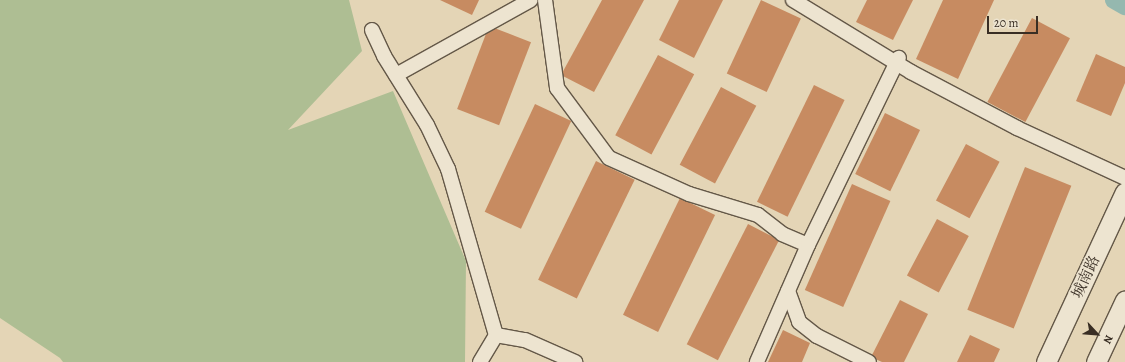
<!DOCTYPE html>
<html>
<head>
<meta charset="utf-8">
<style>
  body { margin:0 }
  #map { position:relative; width:1125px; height:362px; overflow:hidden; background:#e4d5b6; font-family:Alegreya,"Noto Serif SC",serif }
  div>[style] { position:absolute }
  .green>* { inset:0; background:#aebe93 }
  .canal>* { height:18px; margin:-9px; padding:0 9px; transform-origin:9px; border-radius:9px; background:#95b8af }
  .building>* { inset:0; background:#c78b61; transform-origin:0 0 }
  .roads { filter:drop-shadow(1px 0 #645848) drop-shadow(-1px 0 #645848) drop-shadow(0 1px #645848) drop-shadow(0 -1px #645848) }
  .minor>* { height:14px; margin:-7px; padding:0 7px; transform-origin:7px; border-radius:7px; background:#ede4d0 }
  .secondary>* { height:19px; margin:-9.5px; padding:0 9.5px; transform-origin:9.5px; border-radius:9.5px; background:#ede4d0 }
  span { translate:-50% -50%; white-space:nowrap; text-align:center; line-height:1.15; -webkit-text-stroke:3px #ede4d0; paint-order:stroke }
  .street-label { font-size:15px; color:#392e24 }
  .north { position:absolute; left:1077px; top:314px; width:40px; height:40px; -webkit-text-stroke:3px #ede4d0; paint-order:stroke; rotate:116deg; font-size:11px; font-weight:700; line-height:16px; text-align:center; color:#392e24 }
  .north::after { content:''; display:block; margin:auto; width:14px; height:18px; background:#392e24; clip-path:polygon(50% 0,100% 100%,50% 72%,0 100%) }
  .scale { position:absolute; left:987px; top:16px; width:51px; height:18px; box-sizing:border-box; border:2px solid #392e24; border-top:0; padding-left:5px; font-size:12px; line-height:14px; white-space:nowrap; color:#392e24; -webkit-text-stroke:3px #ede4d0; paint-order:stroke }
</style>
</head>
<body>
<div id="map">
  <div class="green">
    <div style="clip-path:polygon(0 0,349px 0,362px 51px,288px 130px,393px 91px,466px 261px,465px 362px,63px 362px,60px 358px,0 318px)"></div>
  </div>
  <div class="canal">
    <div style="left:1114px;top:0;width:13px;rotate:29deg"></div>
  </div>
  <div class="building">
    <div style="clip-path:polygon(440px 0,479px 0,472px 15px)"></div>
    <div style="clip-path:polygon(602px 0,644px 0,594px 92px,561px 75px)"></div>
    <div style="clip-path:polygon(679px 0,723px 0,694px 58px,659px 40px)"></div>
    <div style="left:761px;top:0;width:44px;height:81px;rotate:25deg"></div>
    <div style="clip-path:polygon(867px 0,913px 0,893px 40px,856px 22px)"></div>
    <div style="clip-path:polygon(943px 0,994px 0,958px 79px,916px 59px)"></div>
    <div style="left:1032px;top:18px;width:43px;height:95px;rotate:28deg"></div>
    <div style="left:489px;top:26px;width:45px;height:89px;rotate:21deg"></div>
    <div style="clip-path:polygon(1096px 54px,1125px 67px,1125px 83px,1111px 116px,1076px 101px)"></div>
    <div style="left:658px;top:55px;width:41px;height:91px;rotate:28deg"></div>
    <div style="left:814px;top:85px;width:34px;height:130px;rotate:26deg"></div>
    <div style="left:721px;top:87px;width:40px;height:88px;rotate:28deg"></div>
    <div style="left:535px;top:104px;width:40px;height:119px;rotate:25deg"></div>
    <div style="left:885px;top:113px;width:39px;height:68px;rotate:26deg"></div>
    <div style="left:966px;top:144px;width:38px;height:64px;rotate:28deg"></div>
    <div style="left:596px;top:161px;width:43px;height:132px;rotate:26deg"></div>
    <div style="left:1025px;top:167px;width:50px;height:154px;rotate:22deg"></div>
    <div style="left:852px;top:184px;width:42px;height:116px;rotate:24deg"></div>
    <div style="left:680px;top:198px;width:39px;height:130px;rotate:26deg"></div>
    <div style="left:937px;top:219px;width:36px;height:64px;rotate:28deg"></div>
    <div style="left:748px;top:224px;width:35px;height:135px;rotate:27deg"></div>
    <div style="clip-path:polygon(900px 300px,928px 314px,904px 362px,882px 362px,871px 357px)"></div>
    <div style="clip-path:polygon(783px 330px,810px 343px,802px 362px,768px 362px)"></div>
    <div style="clip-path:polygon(970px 335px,1000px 349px,994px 362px,957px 362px)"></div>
  </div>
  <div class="roads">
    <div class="minor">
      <div style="left:545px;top:0;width:89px;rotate:82.2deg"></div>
      <div style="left:557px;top:88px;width:87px;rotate:53.4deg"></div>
      <div style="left:609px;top:158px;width:88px;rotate:24.2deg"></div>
      <div style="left:689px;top:194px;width:72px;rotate:16.9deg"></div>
      <div style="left:758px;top:215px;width:31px;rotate:38deg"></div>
      <div style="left:782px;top:234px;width:28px;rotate:23deg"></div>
      <div style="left:808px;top:245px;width:128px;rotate:113.6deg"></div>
      <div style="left:793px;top:0;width:138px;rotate:31.4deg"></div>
      <div style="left:911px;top:72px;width:120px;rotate:27.8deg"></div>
      <div style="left:1017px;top:128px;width:119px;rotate:24.8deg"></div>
      <div style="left:372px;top:30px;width:29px;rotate:65deg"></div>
      <div style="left:384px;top:56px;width:81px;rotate:58.1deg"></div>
      <div style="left:427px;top:125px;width:49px;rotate:64.5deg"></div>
      <div style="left:448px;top:169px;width:173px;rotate:73.9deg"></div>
      <div style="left:396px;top:75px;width:154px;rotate:-29.1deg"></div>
      <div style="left:808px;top:245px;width:208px;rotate:-64.1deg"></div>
      <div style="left:788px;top:291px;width:33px;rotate:70deg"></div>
      <div style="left:799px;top:322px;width:23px;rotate:38deg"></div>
      <div style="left:817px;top:336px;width:58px;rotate:26.6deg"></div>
      <div style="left:496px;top:335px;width:29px;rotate:10deg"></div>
      <div style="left:525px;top:340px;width:55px;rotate:23.7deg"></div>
      <div style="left:480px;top:362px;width:31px;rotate:-59deg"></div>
    </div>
    <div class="secondary">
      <div style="left:1046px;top:362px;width:187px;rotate:-65.1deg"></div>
      <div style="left:1096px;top:362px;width:68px;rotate:-64.9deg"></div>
    </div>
  </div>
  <div class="street-label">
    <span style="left:1086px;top:277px;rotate:-65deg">城南路</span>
  </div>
  <div class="north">N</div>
  <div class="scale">20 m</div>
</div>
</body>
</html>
